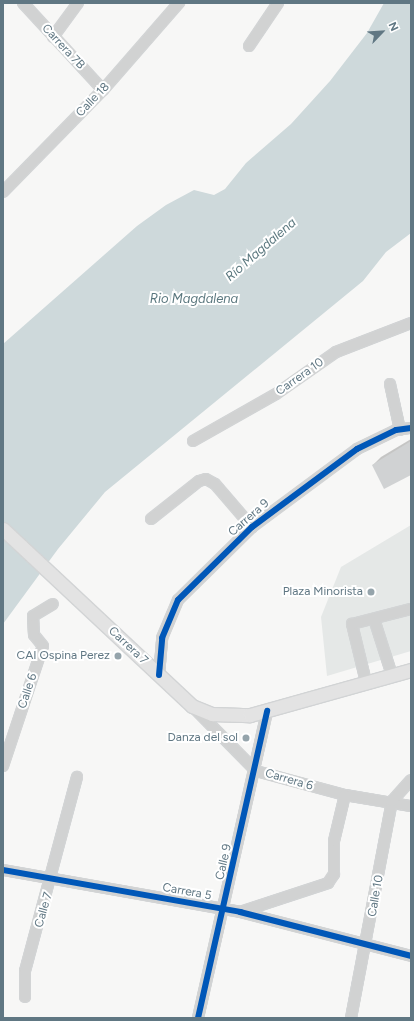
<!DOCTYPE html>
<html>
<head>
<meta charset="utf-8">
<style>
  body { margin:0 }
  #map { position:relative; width:414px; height:1021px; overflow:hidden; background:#f7f7f6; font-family:Figtree,sans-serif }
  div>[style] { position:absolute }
  .built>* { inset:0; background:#e5e8e7 }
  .water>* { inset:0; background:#ced9db }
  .shadow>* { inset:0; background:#0003 }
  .building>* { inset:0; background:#d0d2d3 }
  .roads { filter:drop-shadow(1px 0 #d2d4d5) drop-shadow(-1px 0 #d2d4d5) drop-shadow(0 1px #d2d4d5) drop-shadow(0 -1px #d2d4d5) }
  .minor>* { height:10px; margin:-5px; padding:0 5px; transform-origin:5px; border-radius:5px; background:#d1d2d2 }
  .major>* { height:13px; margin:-6.5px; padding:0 6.5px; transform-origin:6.5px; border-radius:6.5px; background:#e3e3e3 }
  .cycleway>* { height:6px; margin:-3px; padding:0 3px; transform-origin:3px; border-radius:3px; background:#0057b8 }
  .dots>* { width:11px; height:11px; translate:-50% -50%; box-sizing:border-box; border:2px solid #fff; border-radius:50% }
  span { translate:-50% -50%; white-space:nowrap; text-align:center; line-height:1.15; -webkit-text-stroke:4px #fff; paint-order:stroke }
  .street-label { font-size:12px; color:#607783 }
  .poi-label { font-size:12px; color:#607783 }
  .right { translate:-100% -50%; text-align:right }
  .water-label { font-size:13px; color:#5a777e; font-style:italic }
  .frame { position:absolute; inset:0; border:4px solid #607783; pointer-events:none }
  .north { position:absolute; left:362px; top:12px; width:40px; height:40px; -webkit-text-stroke:3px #fff; paint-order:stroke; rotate:65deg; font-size:11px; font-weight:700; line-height:16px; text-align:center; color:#607783 }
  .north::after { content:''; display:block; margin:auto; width:14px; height:18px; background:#607783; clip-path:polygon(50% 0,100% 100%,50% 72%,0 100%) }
</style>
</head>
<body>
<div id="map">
  <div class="built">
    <div style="clip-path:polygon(411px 525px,411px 651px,327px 676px,321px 617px,341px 567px)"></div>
  </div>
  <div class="water">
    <div style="clip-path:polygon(384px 3px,411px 3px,411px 233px,386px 252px,363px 281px,105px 492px,58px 549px,3px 624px,3px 344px,137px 226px,166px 205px,194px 190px,214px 195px,225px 189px,246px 163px,291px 124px,330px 81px,367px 33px)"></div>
  </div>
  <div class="shadow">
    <div style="clip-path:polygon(411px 439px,411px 474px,373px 465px,381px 457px)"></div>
  </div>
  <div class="building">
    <div style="clip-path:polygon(411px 441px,411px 475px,384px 489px,372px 465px)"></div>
  </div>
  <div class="roads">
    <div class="minor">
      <div style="left:23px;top:3px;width:118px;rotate:47.4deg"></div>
      <div style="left:53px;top:37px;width:42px;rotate:-53.7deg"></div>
      <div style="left:249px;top:46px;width:52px;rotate:-56deg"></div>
      <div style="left:3px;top:192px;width:143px;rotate:-45.6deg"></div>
      <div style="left:103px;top:90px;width:116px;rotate:-48.9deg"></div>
      <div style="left:390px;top:384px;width:47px;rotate:77.7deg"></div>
      <div style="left:193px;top:441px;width:95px;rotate:-29.5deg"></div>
      <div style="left:276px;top:394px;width:73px;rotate:-35deg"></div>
      <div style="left:336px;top:352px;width:80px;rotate:-21.1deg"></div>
      <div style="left:151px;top:519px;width:61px;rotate:-38.4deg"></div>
      <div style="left:199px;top:481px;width:7px;rotate:-16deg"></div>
      <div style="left:206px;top:479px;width:10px;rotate:29deg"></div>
      <div style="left:215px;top:484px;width:57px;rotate:49.3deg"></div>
      <div style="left:374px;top:619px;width:59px;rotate:72.2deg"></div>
      <div style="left:159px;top:675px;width:37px;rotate:-85deg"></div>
      <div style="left:162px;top:638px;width:41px;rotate:-67.2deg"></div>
      <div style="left:178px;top:600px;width:104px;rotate:-44.6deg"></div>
      <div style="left:252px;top:527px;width:131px;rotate:-36.6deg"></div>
      <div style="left:357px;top:449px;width:43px;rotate:-26deg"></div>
      <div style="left:396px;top:430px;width:15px;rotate:-8deg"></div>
      <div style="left:366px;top:682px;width:60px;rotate:-103.6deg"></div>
      <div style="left:352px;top:624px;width:61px;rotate:-14.3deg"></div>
      <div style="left:195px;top:709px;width:87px;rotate:45.5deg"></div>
      <div style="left:256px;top:771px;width:92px;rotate:15.1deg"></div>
      <div style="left:345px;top:795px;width:67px;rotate:9.5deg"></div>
      <div style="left:3px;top:766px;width:126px;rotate:-71.6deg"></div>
      <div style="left:43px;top:646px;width:14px;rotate:-129deg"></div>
      <div style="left:34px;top:635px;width:19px;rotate:-93deg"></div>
      <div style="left:33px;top:616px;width:23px;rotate:-31deg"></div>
      <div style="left:3px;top:870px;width:241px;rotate:10deg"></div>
      <div style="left:240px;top:912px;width:177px;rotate:14.4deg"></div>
      <div style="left:240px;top:912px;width:93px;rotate:-18.2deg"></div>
      <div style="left:328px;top:883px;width:11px;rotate:-56deg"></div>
      <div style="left:334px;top:874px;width:33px;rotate:-90deg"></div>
      <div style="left:334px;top:841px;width:47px;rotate:-76.6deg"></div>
      <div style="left:25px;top:997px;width:26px;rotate:-90deg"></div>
      <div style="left:25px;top:971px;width:201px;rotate:-75deg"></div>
      <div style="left:198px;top:1018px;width:315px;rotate:-77.3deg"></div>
      <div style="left:351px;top:1018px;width:221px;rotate:-79.3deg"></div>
      <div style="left:392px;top:801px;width:28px;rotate:-48deg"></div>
    </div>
    <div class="major">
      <div style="left:3px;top:529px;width:259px;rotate:43.1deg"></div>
      <div style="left:192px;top:706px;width:22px;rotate:22deg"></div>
      <div style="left:212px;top:714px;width:38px;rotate:2deg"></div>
      <div style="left:250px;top:715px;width:167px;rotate:-15.6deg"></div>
    </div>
  </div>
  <div class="cycleway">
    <div style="left:159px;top:675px;width:37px;rotate:-85deg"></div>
    <div style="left:162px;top:638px;width:41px;rotate:-67.2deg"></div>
    <div style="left:178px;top:600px;width:104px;rotate:-44.6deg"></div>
    <div style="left:252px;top:527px;width:131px;rotate:-36.6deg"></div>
    <div style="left:357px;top:449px;width:43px;rotate:-26deg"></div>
    <div style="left:396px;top:430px;width:15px;rotate:-8deg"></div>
    <div style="left:3px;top:870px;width:241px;rotate:10deg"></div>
    <div style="left:240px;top:912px;width:177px;rotate:14.4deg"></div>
    <div style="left:198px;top:1018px;width:315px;rotate:-77.3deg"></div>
  </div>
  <div class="dots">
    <div style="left:371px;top:592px;background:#95a4ab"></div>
    <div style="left:118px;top:656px;background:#95a4ab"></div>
    <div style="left:246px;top:738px;background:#95a4ab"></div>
  </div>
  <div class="street-label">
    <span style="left:63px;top:47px;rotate:47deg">Carrera 7B</span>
    <span style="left:93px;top:100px;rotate:-46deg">Calle 18</span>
    <span style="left:300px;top:377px;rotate:-35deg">Carrera 10</span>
    <span style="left:249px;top:518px;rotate:-41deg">Carrera 9</span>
    <span style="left:128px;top:646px;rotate:43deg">Carrera 7</span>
    <span style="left:28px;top:691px;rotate:-72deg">Calle 6</span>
    <span style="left:289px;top:780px;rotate:16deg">Carrera 6</span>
    <span style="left:224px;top:862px;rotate:-77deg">Calle 9</span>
    <span style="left:187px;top:892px;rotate:10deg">Carrera 5</span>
    <span style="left:376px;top:896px;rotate:-80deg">Calle 10</span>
    <span style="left:44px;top:910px;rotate:-74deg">Calle 7</span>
  </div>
  <div class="poi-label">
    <span class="right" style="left:363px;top:592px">Plaza Minorista</span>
    <span class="right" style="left:110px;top:656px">CAI Ospina Perez</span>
    <span class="right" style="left:238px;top:738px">Danza del sol</span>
  </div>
  <div class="water-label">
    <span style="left:261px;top:250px;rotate:-41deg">Río Magdalena</span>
    <span style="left:194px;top:299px">Rio Magdalena</span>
  </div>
  <div class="frame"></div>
  <div class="north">N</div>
</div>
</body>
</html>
